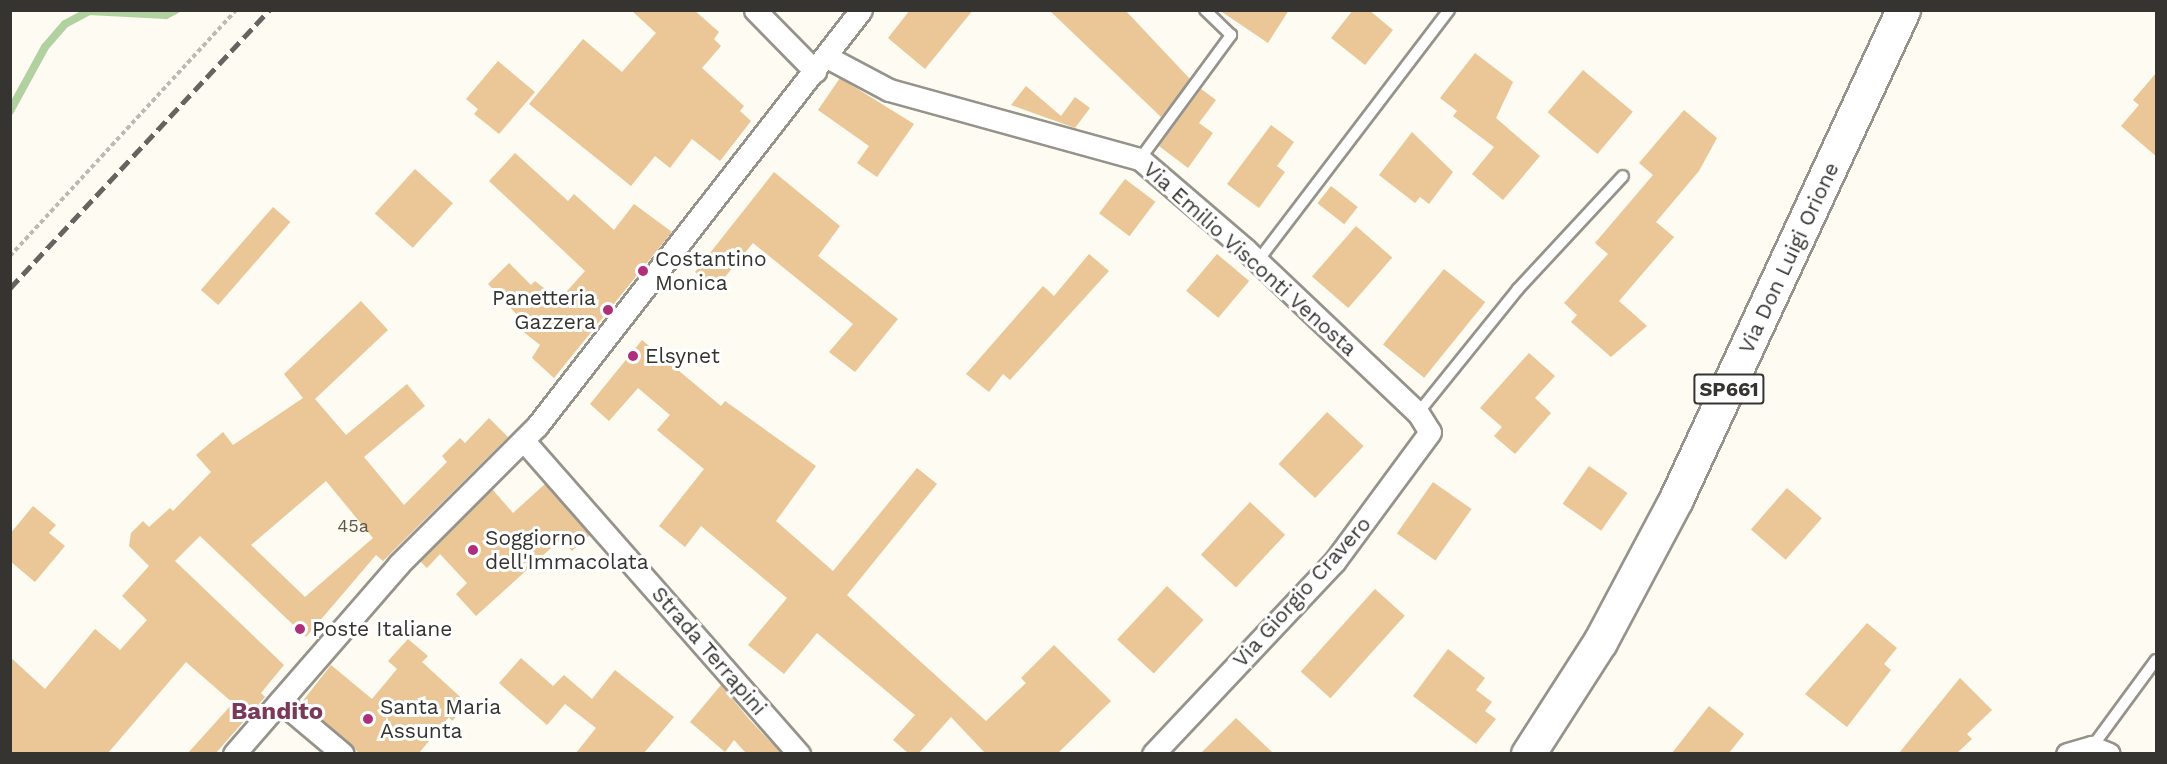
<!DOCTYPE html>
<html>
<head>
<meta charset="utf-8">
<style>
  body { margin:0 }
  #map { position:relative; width:2167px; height:764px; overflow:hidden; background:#fefbf2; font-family:"Work Sans",sans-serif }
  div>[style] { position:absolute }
  .stream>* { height:8px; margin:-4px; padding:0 4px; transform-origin:4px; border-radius:4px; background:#b1d1a1 }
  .building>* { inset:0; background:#ebc697; transform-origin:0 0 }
  .path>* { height:4px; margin-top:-2px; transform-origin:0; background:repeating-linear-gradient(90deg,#bcbab3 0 4.5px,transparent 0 7.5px) }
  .roads { filter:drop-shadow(2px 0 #95938b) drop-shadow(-2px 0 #95938b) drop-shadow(0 2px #95938b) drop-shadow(0 -2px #95938b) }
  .lane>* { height:10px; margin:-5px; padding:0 5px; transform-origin:5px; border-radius:5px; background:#fff }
  .street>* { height:21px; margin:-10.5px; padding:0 10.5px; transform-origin:10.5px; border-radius:10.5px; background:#fff }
  .primary>* { height:33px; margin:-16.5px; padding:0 16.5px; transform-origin:16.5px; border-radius:16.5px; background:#fff }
  .rail>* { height:4.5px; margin-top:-2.25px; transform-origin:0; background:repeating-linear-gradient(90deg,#666460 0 12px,transparent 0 18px) }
  .dots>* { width:16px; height:16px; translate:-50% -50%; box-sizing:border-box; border:3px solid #fff; border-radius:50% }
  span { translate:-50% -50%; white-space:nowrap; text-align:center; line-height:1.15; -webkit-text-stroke:6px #fff; paint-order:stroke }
  .number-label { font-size:18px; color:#62584a }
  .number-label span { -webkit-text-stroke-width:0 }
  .shield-label span { padding:2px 4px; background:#fff; border:2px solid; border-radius:4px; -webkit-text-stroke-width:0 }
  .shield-label { font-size:20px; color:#353431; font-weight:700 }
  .street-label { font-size:21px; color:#353431 }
  .poi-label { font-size:21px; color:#353431 }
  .left { translate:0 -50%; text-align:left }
  .right { translate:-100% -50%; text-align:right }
  .quarter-label { font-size:24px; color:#7a395b; font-weight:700 }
  .frame { position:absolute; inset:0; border:12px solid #353431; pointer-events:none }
</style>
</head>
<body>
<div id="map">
  <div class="stream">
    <div style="left:10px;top:111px;width:73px;rotate:-61.3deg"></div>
    <div style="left:45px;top:47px;width:30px;rotate:-49deg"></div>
    <div style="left:65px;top:24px;width:27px;rotate:-28deg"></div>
    <div style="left:89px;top:11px;width:77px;rotate:3deg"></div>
    <div style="left:166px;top:15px;width:11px;rotate:-27deg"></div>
  </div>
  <div class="building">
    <div style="clip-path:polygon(631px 10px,694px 10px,719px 32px,714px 39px,721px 46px,702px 68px,744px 106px,740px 111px,751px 121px,720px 161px,692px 139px,670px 168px,655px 156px,631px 186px,529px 104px,583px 39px,622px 72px,656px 33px)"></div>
    <div style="clip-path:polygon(910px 10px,973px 10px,925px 69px,888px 38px)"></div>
    <div style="clip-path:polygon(1049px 10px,1125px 10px,1190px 79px,1161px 117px)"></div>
    <div style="clip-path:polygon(1219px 10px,1289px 10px,1268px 43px)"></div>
    <div style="clip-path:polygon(1353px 10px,1369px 10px,1393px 30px,1365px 65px,1331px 38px)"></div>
    <div style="clip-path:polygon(1475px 53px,1513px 82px,1496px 118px,1540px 156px,1503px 200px,1472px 174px,1494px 147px,1453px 116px,1457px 111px,1440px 98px)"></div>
    <div style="clip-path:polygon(498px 61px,535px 92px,499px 134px,474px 114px,478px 109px,466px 99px)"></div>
    <div style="left:1583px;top:70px;width:65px;height:55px;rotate:40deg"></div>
    <div style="clip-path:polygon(2157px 72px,2157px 157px,2121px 126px,2139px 105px,2133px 100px)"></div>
    <div style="clip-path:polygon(840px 78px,914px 124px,877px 177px,857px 163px,869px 146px,818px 110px)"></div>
    <div style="clip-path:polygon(1026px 86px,1061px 116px,1075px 97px,1090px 108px,1075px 128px,1011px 105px)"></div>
    <div style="clip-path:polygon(1201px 89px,1216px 100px,1199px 123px,1213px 133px,1188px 168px,1159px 146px)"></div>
    <div style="clip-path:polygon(1684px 110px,1717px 138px,1699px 171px,1656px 222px,1674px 237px,1619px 301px,1647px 326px,1611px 357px,1571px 322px,1577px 315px,1564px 303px,1608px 254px,1595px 243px,1653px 175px,1639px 163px)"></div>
    <div style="clip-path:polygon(1271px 125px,1294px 142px,1277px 166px,1285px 172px,1259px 208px,1227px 184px)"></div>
    <div style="clip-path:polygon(1412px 132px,1453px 172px,1429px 204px,1420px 197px,1415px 203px,1379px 175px)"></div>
    <div style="clip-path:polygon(515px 153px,568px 201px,574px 194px,614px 230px,634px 204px,672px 232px,554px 378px,532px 358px,540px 345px,516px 326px,521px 319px,488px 284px,509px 263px,531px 285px,535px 281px,559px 300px,585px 271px,489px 181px)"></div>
    <div style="left:415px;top:169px;width:51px;height:60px;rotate:42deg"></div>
    <div style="clip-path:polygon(774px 172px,840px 226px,818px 256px,898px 319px,855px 372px,829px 352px,853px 324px,753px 243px,715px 289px,695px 272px)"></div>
    <div style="left:1125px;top:179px;width:38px;height:43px;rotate:37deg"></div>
    <div style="left:1331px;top:186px;width:34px;height:22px;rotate:38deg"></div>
    <div style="left:273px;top:207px;width:23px;height:110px;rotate:41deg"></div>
    <div style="left:1356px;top:226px;width:48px;height:67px;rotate:41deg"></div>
    <div style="clip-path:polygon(1089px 254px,1109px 271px,1010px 380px,1003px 374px,989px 392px,966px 374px,1043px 286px,1054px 296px)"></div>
    <div style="left:1217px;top:254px;width:42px;height:48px;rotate:40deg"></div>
    <div style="left:1444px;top:269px;width:53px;height:97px;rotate:39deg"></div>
    <div style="clip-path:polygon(evenodd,361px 301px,388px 330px,315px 399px,346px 435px,407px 384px,425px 406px,364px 457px,404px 505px,447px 462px,442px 456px,460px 438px,465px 443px,489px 418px,508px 437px,383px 561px,376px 555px,306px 637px,200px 536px,175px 561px,284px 665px,261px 693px,265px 697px,216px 753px,188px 753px,233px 703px,186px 662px,108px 753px,10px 753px,10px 657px,45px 689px,95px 629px,120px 650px,147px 620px,122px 596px,149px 566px,129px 546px,131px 533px,143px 521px,149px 527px,170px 508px,173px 511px,211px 472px,196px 455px,223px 432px,233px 445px,303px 398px,284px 374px,361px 301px,326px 481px,373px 538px,305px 597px,251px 545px,326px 481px)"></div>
    <div style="clip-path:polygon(642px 340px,721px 406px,725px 401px,816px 466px,776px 521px,833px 571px,917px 468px,937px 484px,847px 595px,986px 721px,1026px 683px,1021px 678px,1054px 645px,1111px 701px,1058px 753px,985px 753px,951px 717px,919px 753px,908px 753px,893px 740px,915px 715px,817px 633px,784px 674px,748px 645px,787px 598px,701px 526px,685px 547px,659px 526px,704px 469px,657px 430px,670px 415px,638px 388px,609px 421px,590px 404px)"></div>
    <div style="clip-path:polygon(1529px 353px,1555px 376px,1535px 398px,1551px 413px,1515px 454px,1494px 436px,1502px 427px,1480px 408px)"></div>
    <div style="left:1327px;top:412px;width:50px;height:71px;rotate:43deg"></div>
    <div style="left:1589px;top:466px;width:47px;height:46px;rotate:35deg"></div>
    <div style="left:1433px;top:482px;width:47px;height:63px;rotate:35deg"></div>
    <div style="clip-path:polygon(545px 484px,590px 535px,572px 551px,561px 539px,476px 616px,456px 594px,467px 583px,440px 554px,427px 568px,420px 561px,492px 489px,513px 513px)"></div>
    <div style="left:1787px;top:488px;width:46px;height:55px;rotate:41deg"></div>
    <div style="left:1250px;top:502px;width:48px;height:72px;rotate:43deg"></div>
    <div style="clip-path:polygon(33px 506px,56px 525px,49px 533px,65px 546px,35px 582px,10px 561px,10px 534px)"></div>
    <div style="left:1167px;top:586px;width:50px;height:73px;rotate:43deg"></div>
    <div style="left:1375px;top:589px;width:40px;height:111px;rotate:42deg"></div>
    <div style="clip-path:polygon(1867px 623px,1897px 648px,1884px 664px,1891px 670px,1847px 727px,1805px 694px)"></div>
    <div style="clip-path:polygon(408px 639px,428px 656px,422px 662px,468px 704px,452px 721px,449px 717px,419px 753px,359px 753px,302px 702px,331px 665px,372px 699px,397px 669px,388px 661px)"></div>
    <div style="clip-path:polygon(1448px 649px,1485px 678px,1476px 690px,1492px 702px,1485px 711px,1496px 719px,1476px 744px,1413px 696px)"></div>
    <div style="clip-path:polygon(521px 658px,553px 686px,564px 675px,592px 699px,615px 670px,674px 717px,644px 753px,576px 753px,596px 728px,565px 704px,547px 725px,499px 683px)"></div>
    <div style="clip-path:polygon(1960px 678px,1992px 710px,1967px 734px,1972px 739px,1957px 753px,1899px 753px)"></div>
    <div style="clip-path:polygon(721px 685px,749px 719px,781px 753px,746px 753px,734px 740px,725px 752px,690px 722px)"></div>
    <div style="clip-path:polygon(1709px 706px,1744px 734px,1729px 753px,1672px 753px)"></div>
    <div style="clip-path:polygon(1236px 718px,1273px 753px,1201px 753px)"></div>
  </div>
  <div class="path">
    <div style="left:10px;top:256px;width:334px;rotate:-47.4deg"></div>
  </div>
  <div class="roads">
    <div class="lane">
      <div style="left:1140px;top:159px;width:154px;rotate:-53.7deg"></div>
      <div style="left:1231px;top:35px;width:36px;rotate:-136deg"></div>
      <div style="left:1257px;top:262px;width:317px;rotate:-52.7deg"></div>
      <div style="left:1418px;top:413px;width:159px;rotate:-51.1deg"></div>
      <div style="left:1518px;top:289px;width:154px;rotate:-47.1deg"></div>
      <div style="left:2092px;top:747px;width:108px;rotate:-53.7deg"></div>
    </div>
    <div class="street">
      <div style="left:755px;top:10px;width:86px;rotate:45.5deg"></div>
      <div style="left:827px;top:57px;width:70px;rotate:28deg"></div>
      <div style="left:889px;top:90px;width:260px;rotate:15.4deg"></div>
      <div style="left:1140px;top:159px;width:138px;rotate:40.6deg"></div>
      <div style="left:1245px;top:249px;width:238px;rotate:43.5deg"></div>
      <div style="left:1418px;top:413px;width:22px;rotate:58deg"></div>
      <div style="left:1430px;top:432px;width:162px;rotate:126.4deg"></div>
      <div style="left:1334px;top:562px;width:264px;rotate:133.3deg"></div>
      <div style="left:524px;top:441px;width:417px;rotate:48.7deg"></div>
      <div style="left:280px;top:701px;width:82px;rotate:40.1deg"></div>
      <div style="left:234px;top:754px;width:252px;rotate:-49deg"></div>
      <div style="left:399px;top:564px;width:195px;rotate:-45deg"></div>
      <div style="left:537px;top:426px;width:527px;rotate:-52.09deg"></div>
      <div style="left:2067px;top:754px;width:26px;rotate:-16deg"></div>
      <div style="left:2092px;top:747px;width:18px;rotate:22deg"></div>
    </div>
    <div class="primary">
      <div style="left:1528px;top:754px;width:133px;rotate:-57.3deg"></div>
      <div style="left:1600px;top:642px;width:162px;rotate:-62deg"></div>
      <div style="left:1676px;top:499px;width:539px;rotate:-65.1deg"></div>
    </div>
  </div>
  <div class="rail">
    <div style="left:10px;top:288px;width:380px;rotate:-47deg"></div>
  </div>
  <div class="dots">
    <div style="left:643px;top:271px;background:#b02f7a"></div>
    <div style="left:608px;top:310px;background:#b02f7a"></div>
    <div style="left:633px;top:356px;background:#b02f7a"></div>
    <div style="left:473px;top:550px;background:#b02f7a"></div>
    <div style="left:300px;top:629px;background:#b02f7a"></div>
    <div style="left:368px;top:719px;background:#b02f7a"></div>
  </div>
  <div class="number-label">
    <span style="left:353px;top:526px">45a</span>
  </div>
  <div class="shield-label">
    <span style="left:1729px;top:389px">SP661</span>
  </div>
  <div class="street-label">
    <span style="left:1789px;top:258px;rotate:-65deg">Via Don Luigi Orione</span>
    <span style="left:1250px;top:259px;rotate:42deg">Via Emilio Visconti Venosta</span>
    <span style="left:1302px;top:592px;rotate:-48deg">Via Giorgio Cravero</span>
    <span style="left:709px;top:651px;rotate:49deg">Strada Terrapini</span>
  </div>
  <div class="poi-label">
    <span class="left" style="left:655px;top:271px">Costantino<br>Monica</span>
    <span class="right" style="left:596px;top:310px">Panetteria<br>Gazzera</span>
    <span class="left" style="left:645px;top:356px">Elsynet</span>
    <span class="left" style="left:485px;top:550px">Soggiorno<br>dell'Immacolata</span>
    <span class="left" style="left:312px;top:629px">Poste Italiane</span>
    <span class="left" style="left:380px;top:719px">Santa Maria<br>Assunta</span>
  </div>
  <div class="quarter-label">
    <span style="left:277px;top:712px">Bandito</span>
  </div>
  <div class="frame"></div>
</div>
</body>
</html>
